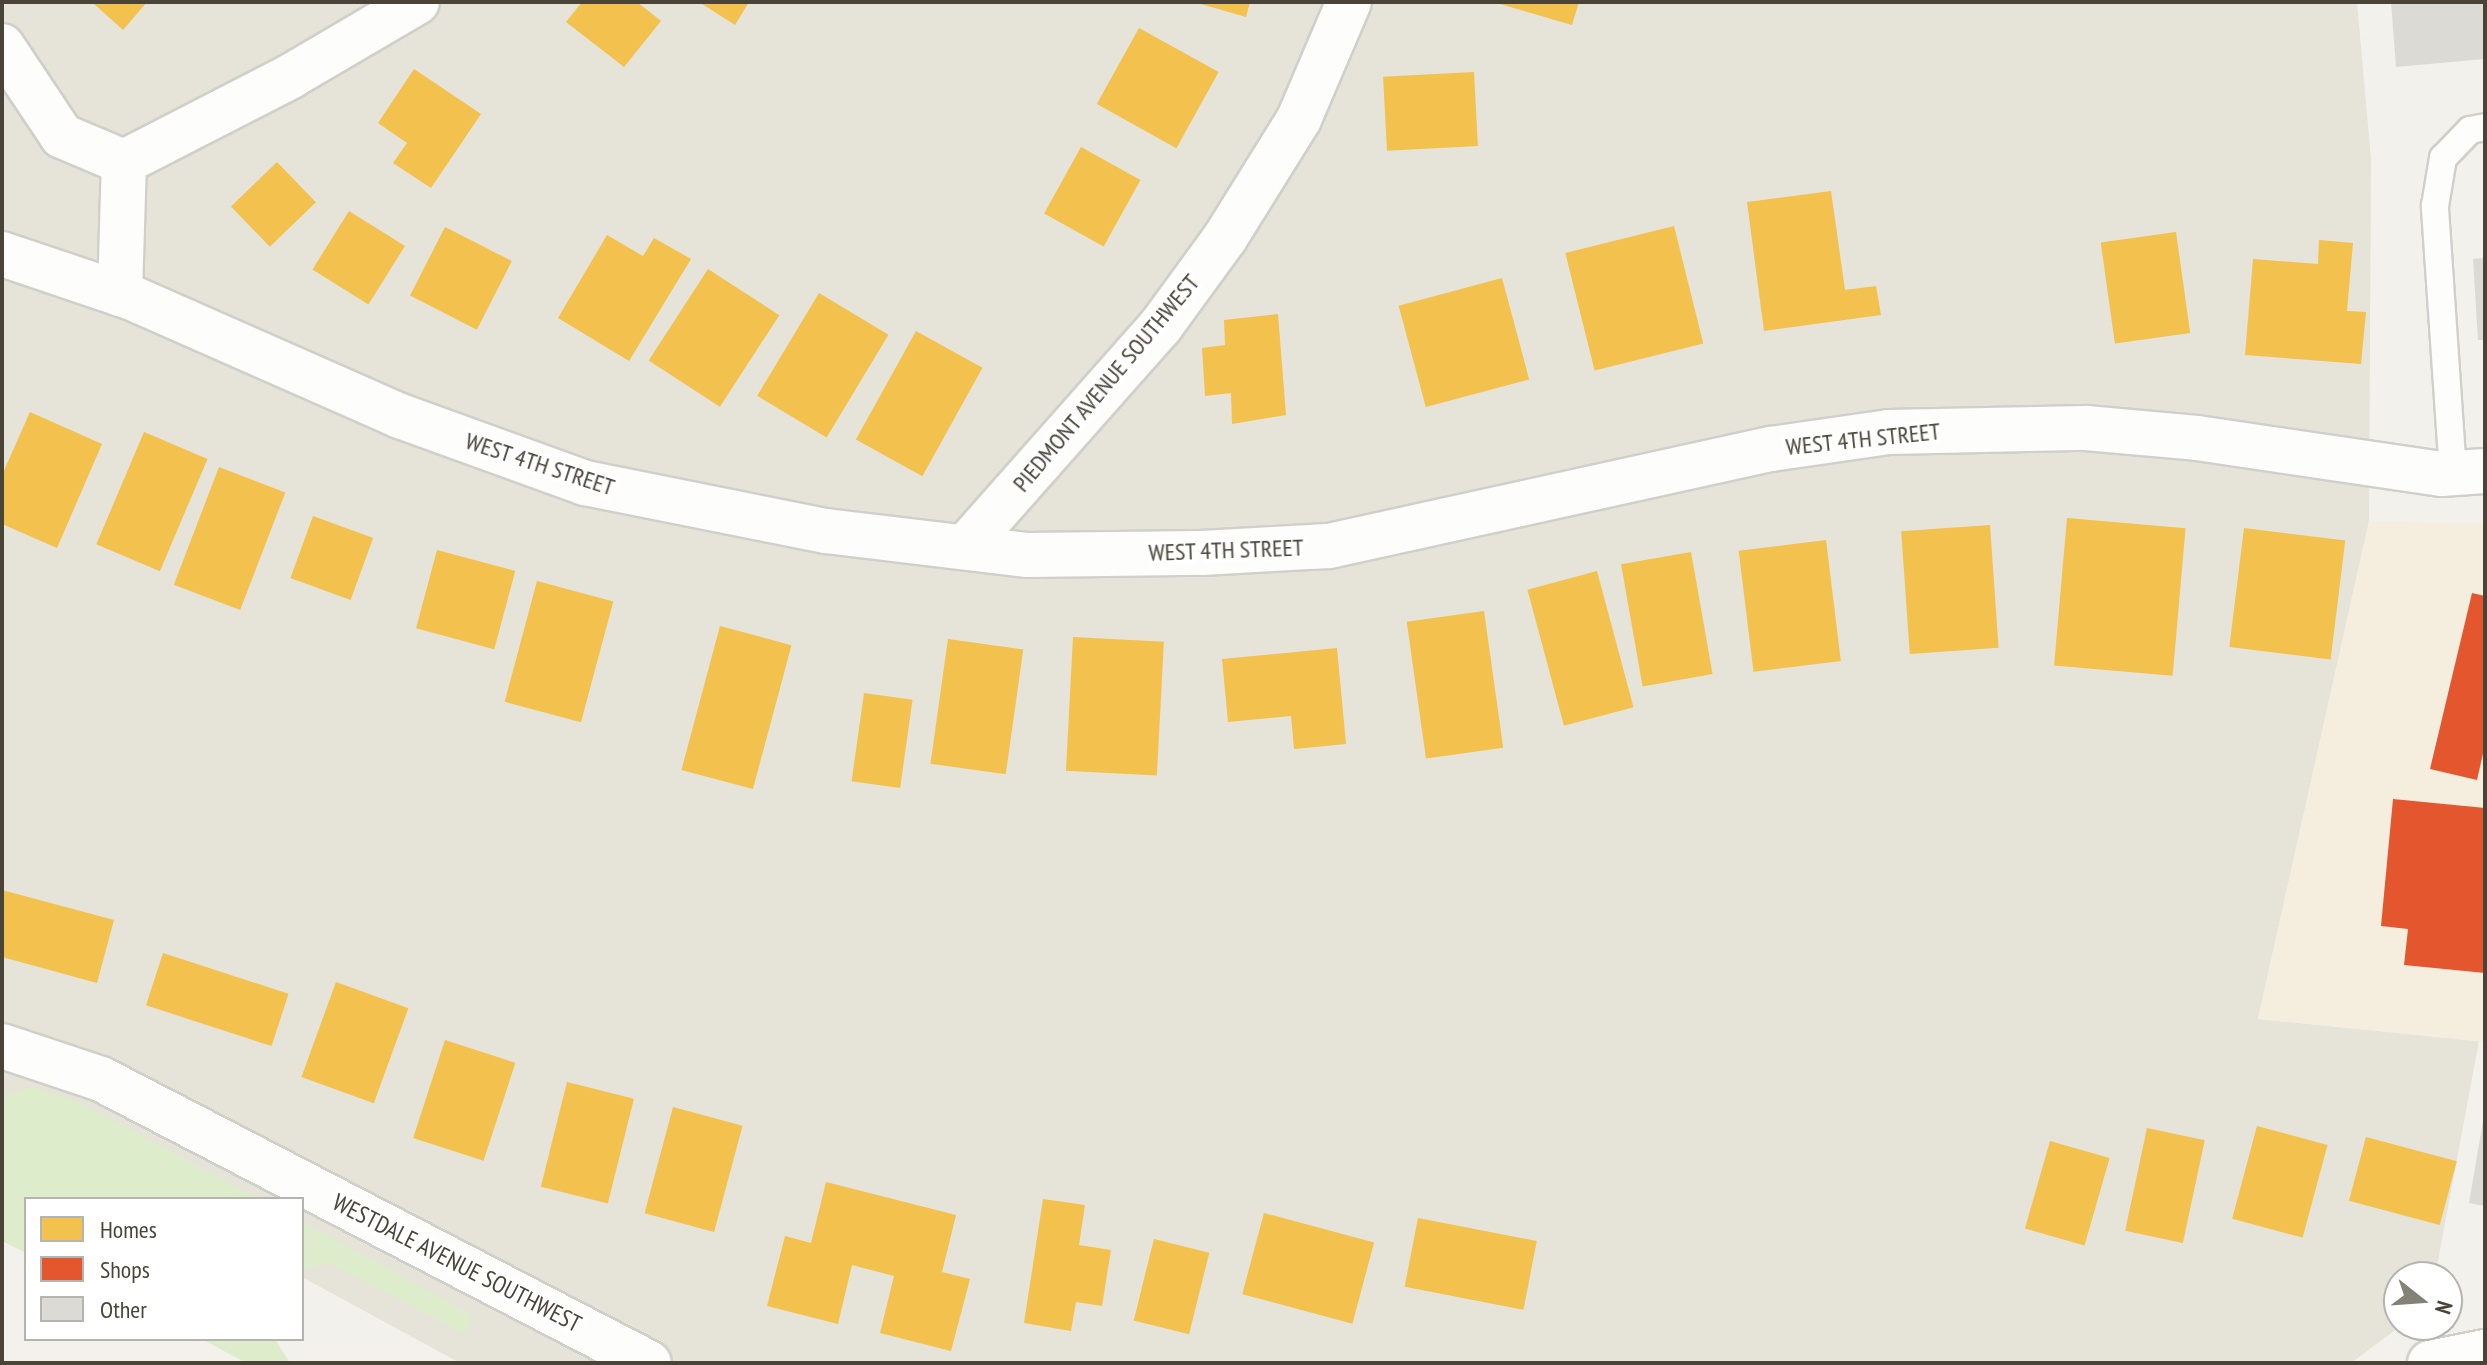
<!DOCTYPE html>
<html>
<head>
<meta charset="utf-8">
<style>
  body { margin:0 }
  #map { position:relative; width:2487px; height:1365px; overflow:hidden; background:#f2f1ec; font-family:"PT Sans Narrow",sans-serif }
  div>[style] { position:absolute }
  .residential>* { inset:0; background:#e6e3d9 }
  .commercial>* { inset:0; background:#f5eedf }
  .green>* { inset:0; background:#ddedcc }
  .homes>* { inset:0; background:#f2c14e; transform-origin:0 0 }
  .shops>* { inset:0; background:#e4572e }
  .building>* { inset:0; background:#dcdad4 }
  .roads { filter:drop-shadow(2px 0 #d0cfc9) drop-shadow(-2px 0 #d0cfc9) drop-shadow(0 2px #d0cfc9) drop-shadow(0 -2px #d0cfc9) }
  .service>* { height:26px; margin:-13px; padding:0 13px; transform-origin:13px; border-radius:13px; background:#fdfdfc }
  .minor>* { height:44px; margin:-22px; padding:0 22px; transform-origin:22px; border-radius:22px; background:#fdfdfc }
  .tertiary>* { height:44px; margin:-22px; padding:0 22px; transform-origin:22px; border-radius:22px; background:#fdfdfc }
  span { translate:-50% -50%; white-space:nowrap; text-align:center; line-height:1.15; -webkit-text-stroke:8px #fff; paint-order:stroke }
  .street-label { font-size:24px; color:#494437 }
  .frame { position:absolute; inset:0; border:4px solid #494437; pointer-events:none }
  .legend { position:absolute; left:24px; top:1197px; width:280px; height:144px; box-sizing:border-box; background:#fff; border:2px solid #b6b4af; margin:0; padding:10px 14px; list-style:none; font-size:24px; color:#494437 }
  .legend li { display:flex; align-items:center; gap:16px; height:40px }
  .legend b { width:40px; border:2px solid #b6b4af }
  .north { position:absolute; left:2383px; top:1261px; width:80px; height:80px; box-sizing:border-box; background:#fff; border:2px solid #b6b4af; border-radius:50%; rotate:107deg; font-size:22px; font-weight:700; line-height:32px; text-align:center; color:#494437 }
  .north::after { content:''; display:block; margin:auto; width:28px; height:36px; background:#848176; clip-path:polygon(50% 0,100% 100%,50% 72%,0 100%) }
</style>
</head>
<body>
<div id="map">
  <div class="residential">
    <div style="clip-path:polygon(2px 2px,2357px 2px,2371px 159px,2369px 521px,2258px 1019px,2479px 1041px,2435px 1277px,2399px 1277px,2399px 1325px,2402px 1325px,2351px 1363px,460px 1363px,302px 1277px,302px 1199px,159px 1199px,2px 1152px)"></div>
  </div>
  <div class="commercial">
    <div style="clip-path:polygon(2369px 521px,2485px 523px,2485px 1042px,2258px 1019px)"></div>
  </div>
  <div class="green">
    <div style="clip-path:polygon(31px 1087px,76px 1101px,259px 1199px,26px 1199px,26px 1253px,2px 1241px,2px 1097px)"></div>
    <div style="clip-path:polygon(302px 1222px,472px 1315px,464px 1333px,328px 1263px,302px 1270px)"></div>
    <div style="clip-path:polygon(202px 1339px,275px 1339px,290px 1363px,246px 1363px)"></div>
  </div>
  <div class="homes">
    <div style="clip-path:polygon(92px 2px,147px 2px,123px 30px)"></div>
    <div style="clip-path:polygon(582px 2px,637px 2px,661px 21px,624px 67px,566px 22px)"></div>
    <div style="clip-path:polygon(699px 2px,749px 2px,735px 25px)"></div>
    <div style="clip-path:polygon(1194px 2px,1250px 2px,1246px 17px)"></div>
    <div style="clip-path:polygon(1493px 2px,1579px 2px,1572px 25px)"></div>
    <div style="left:1139px;top:28px;width:91px;height:87px;rotate:29deg"></div>
    <div style="clip-path:polygon(414px 69px,481px 114px,431px 188px,393px 163px,407px 143px,378px 123px)"></div>
    <div style="left:1474px;top:72px;width:74px;height:91px;rotate:87deg"></div>
    <div style="left:1081px;top:147px;width:68px;height:76px;rotate:29deg"></div>
    <div style="left:277px;top:162px;width:56px;height:64px;rotate:46deg"></div>
    <div style="clip-path:polygon(1831px 191px,1845px 290px,1876px 286px,1881px 315px,1764px 331px,1747px 202px)"></div>
    <div style="left:349px;top:211px;width:66px;height:69px;rotate:32deg"></div>
    <div style="left:1674px;top:226px;width:121px;height:112px;rotate:76deg"></div>
    <div style="left:445px;top:227px;width:75px;height:77px;rotate:27deg"></div>
    <div style="left:2176px;top:232px;width:102px;height:76px;rotate:82deg"></div>
    <div style="clip-path:polygon(607px 235px,643px 256px,654px 238px,691px 259px,629px 361px,558px 318px)"></div>
    <div style="clip-path:polygon(2319px 240px,2353px 243px,2347px 311px,2366px 312px,2361px 364px,2245px 355px,2253px 259px,2318px 264px)"></div>
    <div style="left:708px;top:269px;width:85px;height:109px;rotate:33deg"></div>
    <div style="left:1502px;top:278px;width:105px;height:107px;rotate:75deg"></div>
    <div style="left:819px;top:293px;width:81px;height:120px;rotate:31deg"></div>
    <div style="clip-path:polygon(1278px 314px,1286px 415px,1232px 424px,1231px 393px,1205px 396px,1202px 348px,1225px 345px,1224px 320px)"></div>
    <div style="left:916px;top:331px;width:76px;height:124px;rotate:29deg"></div>
    <div style="clip-path:polygon(30px 412px,102px 444px,57px 548px,2px 524px,2px 475px)"></div>
    <div style="left:144px;top:432px;width:69px;height:122px;rotate:23deg"></div>
    <div style="left:219px;top:467px;width:71px;height:126px;rotate:21deg"></div>
    <div style="left:313px;top:516px;width:64px;height:66px;rotate:20deg"></div>
    <div style="left:2067px;top:518px;width:119px;height:148px;rotate:5deg"></div>
    <div style="left:1990px;top:525px;width:123px;height:89px;rotate:86deg"></div>
    <div style="left:2244px;top:528px;width:102px;height:120px;rotate:7deg"></div>
    <div style="left:1826px;top:540px;width:122px;height:88px;rotate:83deg"></div>
    <div style="left:437px;top:550px;width:81px;height:81px;rotate:15deg"></div>
    <div style="left:1691px;top:552px;width:124px;height:71px;rotate:80deg"></div>
    <div style="left:1597px;top:571px;width:141px;height:72px;rotate:75deg"></div>
    <div style="left:537px;top:581px;width:79px;height:125px;rotate:15deg"></div>
    <div style="left:1484px;top:611px;width:138px;height:78px;rotate:82deg"></div>
    <div style="left:720px;top:626px;width:74px;height:149px;rotate:15deg"></div>
    <div style="left:1073px;top:637px;width:91px;height:134px;rotate:3deg"></div>
    <div style="left:948px;top:639px;width:76px;height:126px;rotate:8deg"></div>
    <div style="clip-path:polygon(1337px 648px,1346px 744px,1294px 749px,1291px 716px,1228px 722px,1222px 659px)"></div>
    <div style="left:864px;top:693px;width:49px;height:89px;rotate:8deg"></div>
    <div style="clip-path:polygon(2px 890px,114px 920px,97px 983px,2px 957px)"></div>
    <div style="left:163px;top:953px;width:132px;height:55px;rotate:18deg"></div>
    <div style="left:336px;top:982px;width:77px;height:101px;rotate:20deg"></div>
    <div style="left:445px;top:1040px;width:74px;height:103px;rotate:18deg"></div>
    <div style="left:567px;top:1082px;width:69px;height:108px;rotate:14deg"></div>
    <div style="left:673px;top:1107px;width:72px;height:110px;rotate:15deg"></div>
    <div style="left:2257px;top:1126px;width:73px;height:96px;rotate:15deg"></div>
    <div style="left:2147px;top:1128px;width:59px;height:105px;rotate:12deg"></div>
    <div style="left:2366px;top:1137px;width:94px;height:66px;rotate:15deg"></div>
    <div style="left:2050px;top:1141px;width:62px;height:91px;rotate:16deg"></div>
    <div style="clip-path:polygon(826px 1182px,956px 1215px,942px 1272px,970px 1279px,951px 1351px,880px 1333px,894px 1276px,852px 1265px,838px 1324px,767px 1306px,785px 1236px,811px 1243px)"></div>
    <div style="clip-path:polygon(1043px 1199px,1085px 1205px,1079px 1245px,1111px 1250px,1102px 1306px,1076px 1302px,1071px 1331px,1024px 1323px)"></div>
    <div style="left:1264px;top:1213px;width:114px;height:84px;rotate:15deg"></div>
    <div style="left:1418px;top:1218px;width:121px;height:70px;rotate:11deg"></div>
    <div style="left:1154px;top:1239px;width:57px;height:84px;rotate:14deg"></div>
  </div>
  <div class="shops">
    <div style="clip-path:polygon(2472px 593px,2485px 596px,2485px 745px,2477px 780px,2430px 769px)"></div>
    <div style="clip-path:polygon(2393px 799px,2485px 808px,2485px 973px,2404px 965px,2408px 929px,2381px 926px)"></div>
  </div>
  <div class="building">
    <div style="clip-path:polygon(2391px 2px,2485px 2px,2485px 59px,2396px 67px)"></div>
    <div style="clip-path:polygon(2485px 258px,2485px 340px,2478px 340px,2473px 259px)"></div>
    <div style="clip-path:polygon(2483px 1121px,2485px 1121px,2485px 1206px,2469px 1203px)"></div>
  </div>
  <div class="roads">
    <div class="service">
      <div style="left:2453px;top:473px;width:268px;rotate:-93.9deg"></div>
      <div style="left:2435px;top:206px;width:49px;rotate:-80.5deg"></div>
      <div style="left:2443px;top:158px;width:39px;rotate:-46deg"></div>
      <div style="left:2470px;top:130px;width:15px;rotate:-11deg"></div>
    </div>
    <div class="minor">
      <div style="left:2px;top:46px;width:108px;rotate:56.3deg"></div>
      <div style="left:62px;top:136px;width:67px;rotate:22.8deg"></div>
      <div style="left:124px;top:162px;width:188px;rotate:-27.2deg"></div>
      <div style="left:291px;top:76px;width:146px;rotate:-30.4deg"></div>
      <div style="left:120px;top:294px;width:132px;rotate:-88.3deg"></div>
      <div style="left:966px;top:546px;width:293px;rotate:-48.5deg"></div>
      <div style="left:1160px;top:327px;width:110px;rotate:-53.9deg"></div>
      <div style="left:1225px;top:238px;width:140px;rotate:-58.1deg"></div>
      <div style="left:1299px;top:119px;width:127px;rotate:-66.9deg"></div>
      <div style="left:2px;top:1046px;width:104px;rotate:18.4deg"></div>
      <div style="left:101px;top:1079px;width:617px;rotate:27.4deg"></div>
      <div style="left:2430px;top:1363px;width:56px;rotate:-11.3deg"></div>
    </div>
    <div class="tertiary">
      <div style="left:2px;top:254px;width:135px;rotate:18.6deg"></div>
      <div style="left:130px;top:297px;width:295px;rotate:23.8deg"></div>
      <div style="left:400px;top:416px;width:197px;rotate:19.9deg"></div>
      <div style="left:585px;top:483px;width:246px;rotate:11.3deg"></div>
      <div style="left:826px;top:531px;width:203px;rotate:6.8deg"></div>
      <div style="left:1028px;top:555px;width:174px;rotate:-0.7deg"></div>
      <div style="left:1202px;top:553px;width:127px;rotate:-3.2deg"></div>
      <div style="left:1329px;top:546px;width:453px;rotate:-12.4deg"></div>
      <div style="left:1771px;top:449px;width:119px;rotate:-8.2deg"></div>
      <div style="left:1889px;top:432px;width:197px;rotate:-1.2deg"></div>
      <div style="left:2086px;top:428px;width:111px;rotate:5.1deg"></div>
      <div style="left:2197px;top:438px;width:247px;rotate:8.4deg"></div>
      <div style="left:2441px;top:474px;width:44px;rotate:-3.9deg"></div>
    </div>
  </div>
  <div class="street-label">
    <span style="left:1106px;top:383px;rotate:-50deg">PIEDMONT AVENUE SOUTHWEST</span>
    <span style="left:1863px;top:439px;rotate:-6deg">WEST 4TH STREET</span>
    <span style="left:540px;top:464px;rotate:18deg">WEST 4TH STREET</span>
    <span style="left:1226px;top:550px;rotate:-2deg">WEST 4TH STREET</span>
    <span style="left:457px;top:1263px;rotate:27deg">WESTDALE AVENUE SOUTHWEST</span>
  </div>
  <div class="frame"></div>
  <ul class="legend">
  <li><b style="height:22px;background:#f2c14e"></b>Homes</li>
  <li><b style="height:22px;background:#e4572e"></b>Shops</li>
  <li><b style="height:22px;background:#dcdad4"></b>Other</li>
  </ul>
  <div class="north">N</div>
</div>
</body>
</html>
